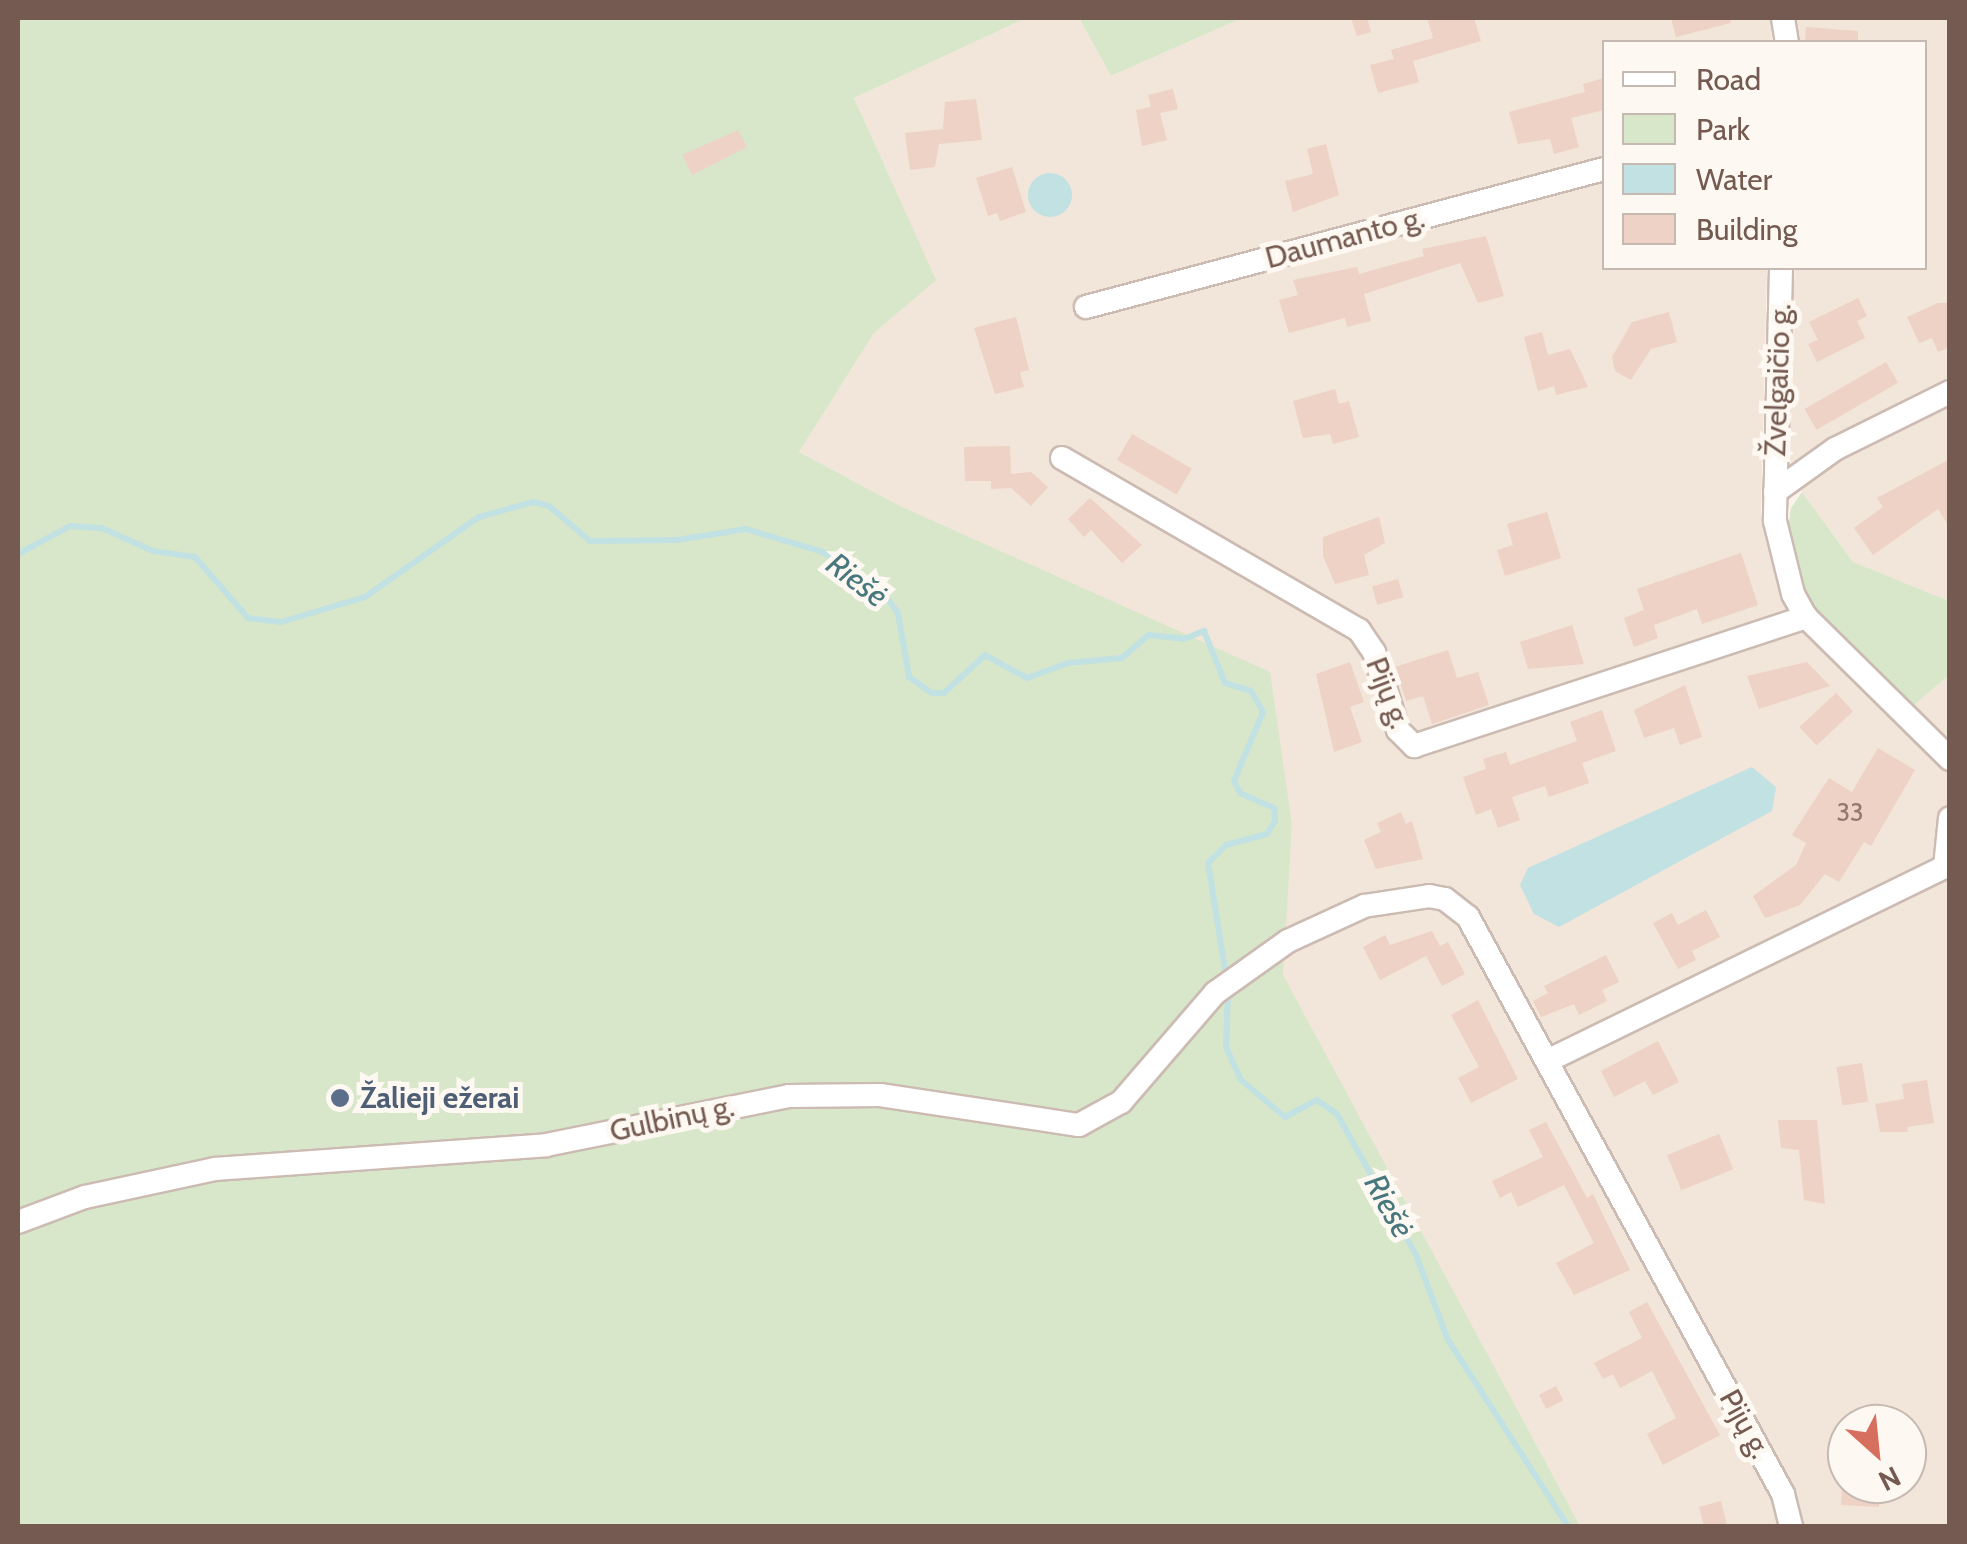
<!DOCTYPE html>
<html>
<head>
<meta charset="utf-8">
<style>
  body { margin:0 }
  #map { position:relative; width:1967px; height:1544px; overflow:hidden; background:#fbf3eb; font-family:Cabin,sans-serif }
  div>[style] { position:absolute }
  .residential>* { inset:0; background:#f2e5da }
  .green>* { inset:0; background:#d8e7ca }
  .water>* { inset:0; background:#c1e1e3 }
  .round { border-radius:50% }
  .stream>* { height:6px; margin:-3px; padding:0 3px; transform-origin:3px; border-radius:3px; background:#c1e1e3 }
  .building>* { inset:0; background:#edd2c5; transform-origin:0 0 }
  .roads { filter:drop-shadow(2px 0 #ccbbb2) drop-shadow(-2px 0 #ccbbb2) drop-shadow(0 2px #ccbbb2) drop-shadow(0 -2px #ccbbb2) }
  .street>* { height:22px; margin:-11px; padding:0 11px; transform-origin:11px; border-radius:11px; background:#fff }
  .dots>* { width:28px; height:28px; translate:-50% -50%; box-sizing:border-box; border:5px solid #fdf8f1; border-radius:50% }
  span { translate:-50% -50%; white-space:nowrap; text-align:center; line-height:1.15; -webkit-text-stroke:10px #fdf8f1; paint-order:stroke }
  .number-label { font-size:25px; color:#92786d }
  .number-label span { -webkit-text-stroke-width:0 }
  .street-label { font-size:30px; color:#745a50 }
  .service-label { font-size:30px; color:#4e5e75; font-weight:700 }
  .left { translate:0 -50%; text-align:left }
  .water-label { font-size:32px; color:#48787d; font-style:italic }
  .frame { position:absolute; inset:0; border:20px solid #745a50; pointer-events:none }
  .legend { position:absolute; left:1602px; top:40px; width:325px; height:230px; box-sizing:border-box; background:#fdf8f1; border:2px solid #c6b9b1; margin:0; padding:12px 18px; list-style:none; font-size:30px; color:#745a50 }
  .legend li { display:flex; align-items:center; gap:20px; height:50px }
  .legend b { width:50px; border:2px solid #c6b9b1 }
  .north { position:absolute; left:1827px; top:1404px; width:100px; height:100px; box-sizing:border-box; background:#fdf8f1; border:2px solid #c6b9b1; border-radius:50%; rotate:153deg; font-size:28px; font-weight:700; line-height:40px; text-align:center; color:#745a50 }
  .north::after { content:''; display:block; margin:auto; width:35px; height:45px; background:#d76f5e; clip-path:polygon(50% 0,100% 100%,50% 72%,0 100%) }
</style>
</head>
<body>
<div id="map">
  <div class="residential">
    <div style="clip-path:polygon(evenodd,1026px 18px,1079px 18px,1111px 76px,1242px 18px,1770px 18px,1772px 42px,1604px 42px,1604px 268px,1767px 268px,1761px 511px,1790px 610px,1949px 765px,1949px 1526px,1580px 1526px,1282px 975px,1292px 825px,902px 507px,799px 452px,874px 333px,935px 280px,854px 98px,1026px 18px,1847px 1424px,1907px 1424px,1907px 1484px,1847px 1484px,1847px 1424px)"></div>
    <div style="clip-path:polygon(1791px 18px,1949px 18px,1949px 601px,1853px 562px,1802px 492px,1783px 440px,1795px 268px,1924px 268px,1924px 42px,1793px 42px)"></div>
    <div style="clip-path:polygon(1949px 675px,1949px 745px,1913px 706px)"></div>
  </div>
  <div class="green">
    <div style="clip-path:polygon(18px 18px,1026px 18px,854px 98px,936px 280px,874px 333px,799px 452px,902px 507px,1270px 672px,1292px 825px,1283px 975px,1580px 1526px,18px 1526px)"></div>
    <div style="clip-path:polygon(1079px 18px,1242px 18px,1111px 76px)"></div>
    <div style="clip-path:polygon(1802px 492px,1853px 562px,1949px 601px,1949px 675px,1913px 706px,1807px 599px,1787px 536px,1791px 508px)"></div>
  </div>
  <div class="water">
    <div class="round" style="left:1028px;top:173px;width:44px;height:44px"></div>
    <div style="clip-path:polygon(1752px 767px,1776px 787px,1772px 811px,1559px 927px,1534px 914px,1520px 885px,1528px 868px)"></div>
  </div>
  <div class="stream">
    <div style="left:18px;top:554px;width:59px;rotate:-28.3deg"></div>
    <div style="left:70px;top:526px;width:32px;rotate:4deg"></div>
    <div style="left:102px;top:528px;width:56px;rotate:24.3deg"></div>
    <div style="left:153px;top:551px;width:42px;rotate:8.1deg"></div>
    <div style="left:195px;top:557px;width:81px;rotate:49deg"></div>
    <div style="left:248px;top:618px;width:33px;rotate:7deg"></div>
    <div style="left:281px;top:622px;width:88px;rotate:-16.6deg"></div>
    <div style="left:365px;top:597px;width:139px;rotate:-35.1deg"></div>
    <div style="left:479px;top:517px;width:56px;rotate:-15.5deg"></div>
    <div style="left:533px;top:502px;width:16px;rotate:14deg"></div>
    <div style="left:549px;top:506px;width:54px;rotate:40.5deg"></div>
    <div style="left:590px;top:541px;width:87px;rotate:-0.7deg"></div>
    <div style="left:677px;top:540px;width:70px;rotate:-9.1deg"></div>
    <div style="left:746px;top:529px;width:80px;rotate:16.6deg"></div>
    <div style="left:823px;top:552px;width:74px;rotate:34.5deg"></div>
    <div style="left:884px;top:594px;width:24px;rotate:54deg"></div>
    <div style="left:898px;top:613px;width:65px;rotate:80.2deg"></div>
    <div style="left:909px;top:677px;width:28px;rotate:35deg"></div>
    <div style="left:932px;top:693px;width:12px"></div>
    <div style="left:944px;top:693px;width:56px;rotate:-42.8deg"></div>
    <div style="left:985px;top:655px;width:48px;rotate:28.7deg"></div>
    <div style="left:1027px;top:678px;width:44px;rotate:-20.1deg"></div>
    <div style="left:1068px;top:663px;width:54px;rotate:-5.3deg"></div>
    <div style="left:1122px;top:658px;width:35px;rotate:-41deg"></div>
    <div style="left:1148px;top:635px;width:36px;rotate:6deg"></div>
    <div style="left:1184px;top:639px;width:22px;rotate:-22deg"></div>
    <div style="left:1204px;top:631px;width:56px;rotate:68deg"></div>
    <div style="left:1225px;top:683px;width:27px;rotate:17deg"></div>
    <div style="left:1251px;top:691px;width:24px;rotate:60deg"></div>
    <div style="left:1263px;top:712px;width:75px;rotate:112.8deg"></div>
    <div style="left:1234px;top:781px;width:13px;rotate:63deg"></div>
    <div style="left:1240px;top:793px;width:37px;rotate:24deg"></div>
    <div style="left:1274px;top:808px;width:13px;rotate:86deg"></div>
    <div style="left:1275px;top:821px;width:15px;rotate:122deg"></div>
    <div style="left:1267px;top:834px;width:42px;rotate:165deg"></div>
    <div style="left:1226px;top:845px;width:25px;rotate:135deg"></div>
    <div style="left:1208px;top:863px;width:114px;rotate:80.9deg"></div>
    <div style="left:1228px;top:993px;width:54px;rotate:92.1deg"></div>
    <div style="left:1226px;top:1047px;width:36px;rotate:66deg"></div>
    <div style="left:1241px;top:1080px;width:57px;rotate:40.1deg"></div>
    <div style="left:1285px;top:1117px;width:36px;rotate:-28deg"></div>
    <div style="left:1317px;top:1100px;width:24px;rotate:35deg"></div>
    <div style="left:1337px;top:1114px;width:162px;rotate:60.7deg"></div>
    <div style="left:1416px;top:1255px;width:91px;rotate:69.4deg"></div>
    <div style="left:1448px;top:1340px;width:221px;rotate:57.2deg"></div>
  </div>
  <div class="building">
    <div style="clip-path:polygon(1351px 18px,1367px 18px,1371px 32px,1357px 36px)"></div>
    <div style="clip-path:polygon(1427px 18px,1474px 18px,1481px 41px,1413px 61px,1419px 82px,1378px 93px,1370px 65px,1394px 59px,1391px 50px,1433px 38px)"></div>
    <div style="clip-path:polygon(1671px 18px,1730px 18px,1731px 23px,1676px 37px)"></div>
    <div style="clip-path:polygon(1806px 27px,1858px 31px,1858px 42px,1805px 42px)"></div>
    <div style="clip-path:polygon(1604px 78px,1604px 110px,1571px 118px,1579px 147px,1554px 154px,1550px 139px,1518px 144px,1509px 112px,1585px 92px,1583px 84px)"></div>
    <div style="clip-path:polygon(1173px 89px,1178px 109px,1160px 113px,1167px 140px,1142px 146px,1136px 110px,1151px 107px,1148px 95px)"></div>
    <div style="clip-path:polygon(976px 99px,982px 140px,939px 144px,935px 167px,910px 170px,905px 133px,943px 129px,945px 102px)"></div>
    <div style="clip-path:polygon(738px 130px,747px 147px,692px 175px,682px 155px)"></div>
    <div style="clip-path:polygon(1326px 144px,1339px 195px,1293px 212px,1285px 181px,1313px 174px,1307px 149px)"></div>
    <div style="clip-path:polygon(1012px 167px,1026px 212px,1000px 221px,997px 213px,988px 216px,976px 178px)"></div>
    <div style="clip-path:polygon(1486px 236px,1504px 296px,1478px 303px,1460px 263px,1364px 294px,1371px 321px,1347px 327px,1345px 318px,1289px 333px,1279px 300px,1298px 295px,1293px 280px,1357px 267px,1359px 274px,1424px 256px,1422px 249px)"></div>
    <div style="clip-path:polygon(1858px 298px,1867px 316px,1857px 321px,1865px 338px,1817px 362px,1808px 344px,1818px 340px,1809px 322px)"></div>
    <div style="clip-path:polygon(1938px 303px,1950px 303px,1950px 347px,1938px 352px,1932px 338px,1919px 343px,1907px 317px)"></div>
    <div style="clip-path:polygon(1669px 312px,1677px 342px,1651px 349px,1631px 380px,1615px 371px,1612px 357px,1632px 322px)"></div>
    <div style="clip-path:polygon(1016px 317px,1029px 370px,1020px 372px,1024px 387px,995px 394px,974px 328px)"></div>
    <div style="clip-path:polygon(1542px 332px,1548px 355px,1570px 349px,1588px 387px,1556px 395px,1554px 386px,1538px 391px,1524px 337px)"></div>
    <div style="left:1886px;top:362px;width:24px;height:94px;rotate:60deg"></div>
    <div style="clip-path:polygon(1335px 389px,1339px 404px,1349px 401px,1359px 437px,1333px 444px,1330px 434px,1303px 438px,1293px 401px)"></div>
    <div style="left:1132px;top:434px;width:69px;height:30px;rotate:30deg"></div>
    <div style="clip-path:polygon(1010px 446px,1011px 474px,1031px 472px,1048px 487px,1031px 506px,1011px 488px,991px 489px,991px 481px,965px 481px,964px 447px)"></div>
    <div style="clip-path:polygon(1950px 459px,1950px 528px,1938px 509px,1873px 555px,1854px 528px,1883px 507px,1877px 498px)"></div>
    <div style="clip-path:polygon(1090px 498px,1142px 545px,1122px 563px,1091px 530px,1084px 537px,1068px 519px)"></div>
    <div style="clip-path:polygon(1547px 512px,1561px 558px,1505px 576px,1497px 550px,1513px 545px,1507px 524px)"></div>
    <div style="clip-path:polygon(1379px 517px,1385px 543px,1364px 555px,1369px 575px,1335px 584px,1323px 556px,1323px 537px)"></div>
    <div style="clip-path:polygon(1741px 553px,1758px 605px,1702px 624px,1697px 609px,1654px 625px,1658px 638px,1634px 647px,1624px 618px,1644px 610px,1637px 589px)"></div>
    <div style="left:1398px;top:579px;width:19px;height:27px;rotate:74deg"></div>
    <div style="clip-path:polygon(1572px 625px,1584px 664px,1528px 669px,1520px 642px)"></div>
    <div style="clip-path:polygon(1448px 650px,1457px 678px,1478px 672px,1489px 705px,1432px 724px,1423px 696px,1406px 701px,1395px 667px)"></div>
    <div style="clip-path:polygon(1350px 662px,1364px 702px,1350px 707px,1362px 742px,1334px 752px,1316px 674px)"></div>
    <div style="clip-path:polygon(1807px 662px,1830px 686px,1759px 709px,1747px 676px)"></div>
    <div style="clip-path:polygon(1685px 685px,1702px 737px,1680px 745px,1674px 728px,1644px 738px,1634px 710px)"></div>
    <div style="left:1836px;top:693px;width:25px;height:50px;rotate:47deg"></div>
    <div style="clip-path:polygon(1602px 710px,1616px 751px,1582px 763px,1589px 783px,1549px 797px,1545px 786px,1512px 797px,1520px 820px,1498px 828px,1491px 809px,1476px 815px,1463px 777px,1486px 769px,1483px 759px,1506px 752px,1510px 765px,1577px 741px,1570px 722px)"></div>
    <div style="clip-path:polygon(1878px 748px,1915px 770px,1871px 846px,1864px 842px,1839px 882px,1825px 874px,1800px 905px,1765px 918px,1753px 896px,1796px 865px,1806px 843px,1792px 835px,1829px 778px,1852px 792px)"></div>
    <div style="clip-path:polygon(1401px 812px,1406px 824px,1412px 821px,1423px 859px,1376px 869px,1364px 840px,1381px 832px,1377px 823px)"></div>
    <div style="clip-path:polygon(1706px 910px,1720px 937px,1692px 951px,1696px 960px,1678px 969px,1653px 923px,1672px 913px,1678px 925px)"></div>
    <div style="clip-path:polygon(1432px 931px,1440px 946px,1448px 942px,1465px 974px,1442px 986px,1426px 956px,1380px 980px,1363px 947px,1385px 935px,1390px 945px)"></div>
    <div style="clip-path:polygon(1606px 955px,1619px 982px,1602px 990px,1607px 1001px,1579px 1015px,1574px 1004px,1541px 1017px,1533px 1001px,1548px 993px,1544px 986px)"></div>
    <div style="clip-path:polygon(1478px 1000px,1518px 1079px,1471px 1103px,1458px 1078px,1479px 1067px,1451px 1015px)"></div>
    <div style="clip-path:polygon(1658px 1041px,1679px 1082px,1653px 1095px,1645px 1081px,1614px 1097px,1601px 1071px)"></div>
    <div style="left:1862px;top:1063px;width:39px;height:26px;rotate:81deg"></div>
    <div style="clip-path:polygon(1927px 1080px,1934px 1123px,1907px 1127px,1908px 1132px,1880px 1132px,1875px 1104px,1904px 1099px,1902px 1084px)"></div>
    <div style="clip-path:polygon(1778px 1120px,1817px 1120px,1825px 1204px,1804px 1200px,1799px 1150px,1781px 1148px)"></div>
    <div style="clip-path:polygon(1546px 1122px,1587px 1198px,1593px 1194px,1630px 1270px,1574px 1295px,1556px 1263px,1594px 1243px,1564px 1185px,1518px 1207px,1511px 1192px,1500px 1198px,1492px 1181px,1543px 1157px,1529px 1130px)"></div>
    <div style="left:1719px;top:1134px;width:38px;height:56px;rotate:68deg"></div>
    <div style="clip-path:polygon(1647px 1302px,1720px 1435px,1663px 1465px,1647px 1434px,1676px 1418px,1652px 1371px,1620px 1388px,1613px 1374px,1603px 1379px,1594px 1363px,1642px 1338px,1629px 1312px)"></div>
    <div style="left:1556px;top:1386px;width:16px;height:19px;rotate:63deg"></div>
    <div style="clip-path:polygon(1850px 1484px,1880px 1484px,1879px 1507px,1841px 1505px,1842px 1488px)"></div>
    <div style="clip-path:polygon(1721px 1501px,1727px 1526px,1704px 1526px,1699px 1507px)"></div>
  </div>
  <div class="roads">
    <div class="street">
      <div style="left:1783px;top:18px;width:24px;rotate:81deg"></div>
      <div style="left:1781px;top:268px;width:253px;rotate:91.4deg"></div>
      <div style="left:1775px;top:521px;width:75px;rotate:76.1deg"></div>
      <div style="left:1793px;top:594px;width:26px;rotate:61deg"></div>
      <div style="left:1806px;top:617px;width:202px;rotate:44.6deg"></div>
      <div style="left:1086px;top:307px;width:536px;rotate:-14.92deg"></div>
      <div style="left:1062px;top:458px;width:343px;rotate:30.1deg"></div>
      <div style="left:1359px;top:630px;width:27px;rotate:56deg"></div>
      <div style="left:1374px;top:652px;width:82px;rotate:72.9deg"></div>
      <div style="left:1398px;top:730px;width:23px;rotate:45deg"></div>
      <div style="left:1414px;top:746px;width:413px;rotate:-18.2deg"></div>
      <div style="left:1775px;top:492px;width:74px;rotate:-35.6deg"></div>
      <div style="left:1835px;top:449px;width:128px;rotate:-26.4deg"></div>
      <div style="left:1547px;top:1061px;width:443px;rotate:-26deg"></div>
      <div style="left:1945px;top:867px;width:49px;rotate:-84.2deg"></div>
      <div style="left:18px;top:1222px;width:72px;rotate:-20.5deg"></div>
      <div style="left:85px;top:1197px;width:133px;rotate:-12.2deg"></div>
      <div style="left:215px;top:1169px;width:332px;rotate:-4.1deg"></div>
      <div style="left:546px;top:1145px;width:248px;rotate:-11.4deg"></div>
      <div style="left:789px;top:1096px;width:91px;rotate:-0.6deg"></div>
      <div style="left:880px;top:1095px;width:201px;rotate:8.6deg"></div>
      <div style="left:1079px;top:1125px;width:48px;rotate:-28.7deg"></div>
      <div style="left:1121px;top:1102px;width:144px;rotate:-49.2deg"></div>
      <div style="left:1215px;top:993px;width:90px;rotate:-35.5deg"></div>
      <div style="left:1288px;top:941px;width:84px;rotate:-24.7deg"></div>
      <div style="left:1364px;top:906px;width:66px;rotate:-8.7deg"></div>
      <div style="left:1429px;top:896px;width:16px;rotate:11deg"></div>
      <div style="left:1445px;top:899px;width:29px;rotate:38deg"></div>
      <div style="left:1468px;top:917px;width:657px;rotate:61.37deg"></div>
      <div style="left:1783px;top:1494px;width:33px;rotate:76deg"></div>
    </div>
  </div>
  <div class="dots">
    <div style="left:340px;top:1098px;background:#5c6f8a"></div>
  </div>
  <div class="number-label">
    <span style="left:1850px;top:812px">33</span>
  </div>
  <div class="street-label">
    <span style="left:1345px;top:238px;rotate:-15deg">Daumanto g.</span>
    <span style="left:1778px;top:380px;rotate:-88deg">Žvelgaičio g.</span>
    <span style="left:1388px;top:693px;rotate:69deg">Pijų g.</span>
    <span style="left:672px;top:1119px;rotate:-12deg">Gulbinų g.</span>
    <span style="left:1745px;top:1424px;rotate:61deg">Pijų g.</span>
  </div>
  <div class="service-label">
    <span class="left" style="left:360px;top:1098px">Žalieji ežerai</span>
  </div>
  <div class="water-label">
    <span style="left:857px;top:580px;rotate:37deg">Riešė</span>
    <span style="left:1389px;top:1206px;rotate:61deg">Riešė</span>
  </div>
  <div class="frame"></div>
  <ul class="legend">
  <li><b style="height:12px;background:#fff"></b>Road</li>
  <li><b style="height:28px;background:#d8e7ca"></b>Park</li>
  <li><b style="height:28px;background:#c1e1e3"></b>Water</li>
  <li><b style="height:28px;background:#edd2c5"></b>Building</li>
  </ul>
  <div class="north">N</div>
</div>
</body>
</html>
